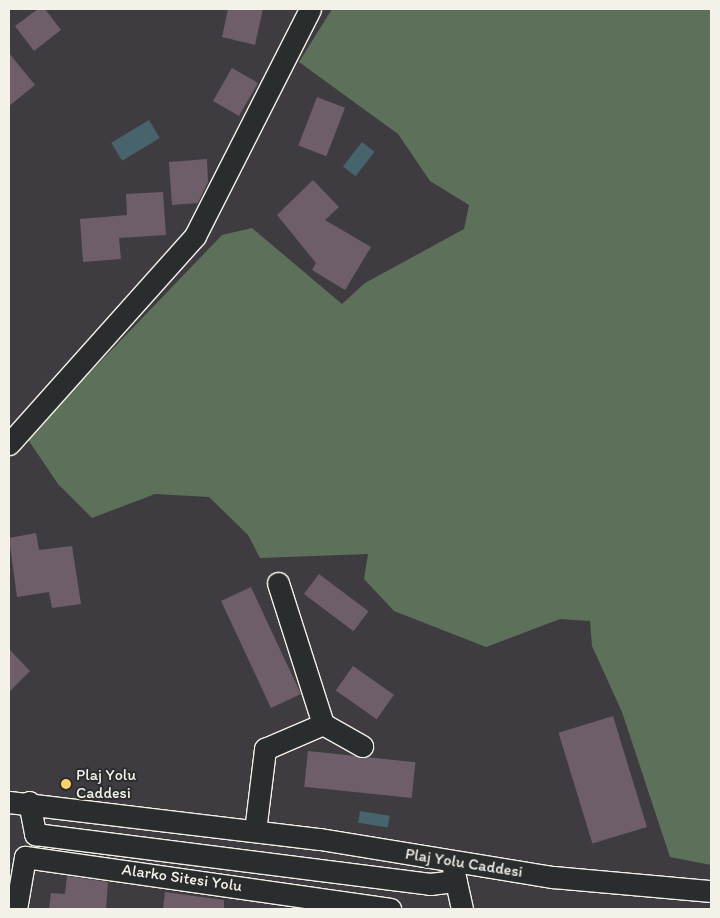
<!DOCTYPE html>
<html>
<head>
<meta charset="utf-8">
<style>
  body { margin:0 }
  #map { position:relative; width:720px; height:918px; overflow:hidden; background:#3e3c40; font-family:Itim,sans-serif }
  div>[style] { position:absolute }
  .green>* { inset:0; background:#5d705a }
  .water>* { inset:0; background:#47636c; transform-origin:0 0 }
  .building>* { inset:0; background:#6e5e6a; transform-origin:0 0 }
  .roads { filter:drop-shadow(1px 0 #f4f1e8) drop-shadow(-1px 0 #f4f1e8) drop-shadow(0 1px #f4f1e8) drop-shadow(0 -1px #f4f1e8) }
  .minor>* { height:21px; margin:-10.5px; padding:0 10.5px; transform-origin:10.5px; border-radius:10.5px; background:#2a2d2e }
  .dots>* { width:14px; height:14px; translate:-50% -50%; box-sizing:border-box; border:2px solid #2a2d2e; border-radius:50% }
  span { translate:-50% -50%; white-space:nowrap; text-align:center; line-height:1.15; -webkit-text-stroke:4px #2a2d2e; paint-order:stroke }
  .poi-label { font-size:16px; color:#f4f1e8 }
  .left { translate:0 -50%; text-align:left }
  .street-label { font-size:16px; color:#f4f1e8 }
  .frame { position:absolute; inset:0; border:10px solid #f4f1e8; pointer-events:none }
</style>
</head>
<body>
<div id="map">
  <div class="green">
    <div style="clip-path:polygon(332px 9px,711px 9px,711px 865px,670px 857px,622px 712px,592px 646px,590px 621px,560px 619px,486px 647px,394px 611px,364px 579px,368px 554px,260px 558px,248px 535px,209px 497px,155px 494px,92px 518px,58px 484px,27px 438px,222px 235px,252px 228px,342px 304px,365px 283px,464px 229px,469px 205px,430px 181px,398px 134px,299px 62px)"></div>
  </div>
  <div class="water">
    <div style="left:149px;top:120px;width:21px;height:44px;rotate:59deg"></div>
    <div style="left:362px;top:142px;width:16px;height:31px;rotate:38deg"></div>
    <div style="left:360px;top:811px;width:30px;height:12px;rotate:9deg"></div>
  </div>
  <div class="building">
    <div style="clip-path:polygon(38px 9px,45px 9px,61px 30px,34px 51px,15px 26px)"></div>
    <div style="clip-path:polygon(228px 9px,263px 9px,255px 45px,222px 37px)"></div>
    <div style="clip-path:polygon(9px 53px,35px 85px,9px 106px)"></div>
    <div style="left:232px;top:68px;width:30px;height:38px;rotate:30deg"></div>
    <div style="left:317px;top:97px;width:30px;height:52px;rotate:21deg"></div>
    <div style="clip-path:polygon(207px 159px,208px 182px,198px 203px,172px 205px,169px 162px)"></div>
    <div style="clip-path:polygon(313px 180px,339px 207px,325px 220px,371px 247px,345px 290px,312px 270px,316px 263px,277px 215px)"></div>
    <div style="clip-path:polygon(163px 192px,166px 235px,119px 238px,121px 259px,83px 262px,80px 219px,127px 215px,126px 194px)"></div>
    <div style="clip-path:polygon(36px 533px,39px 550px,72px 546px,81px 604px,52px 608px,49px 592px,17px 597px,9px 538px)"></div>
    <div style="left:319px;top:574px;width:62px;height:25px;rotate:37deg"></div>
    <div style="left:251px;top:587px;width:118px;height:33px;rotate:65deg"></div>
    <div style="clip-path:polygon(9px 649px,30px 671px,9px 692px)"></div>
    <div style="left:353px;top:666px;width:50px;height:30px;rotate:35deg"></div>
    <div style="left:613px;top:716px;width:116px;height:57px;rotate:73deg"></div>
    <div style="left:308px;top:751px;width:108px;height:36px;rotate:6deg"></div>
    <div style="clip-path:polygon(67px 876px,108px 882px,106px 909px,49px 909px,51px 893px,65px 894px)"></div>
    <div style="clip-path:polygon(165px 892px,224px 900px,224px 909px,163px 909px)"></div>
  </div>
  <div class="roads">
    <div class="minor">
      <div style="left:9px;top:444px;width:279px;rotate:-48.2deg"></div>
      <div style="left:195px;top:236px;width:254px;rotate:-63.1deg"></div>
      <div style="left:278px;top:583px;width:148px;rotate:72.3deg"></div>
      <div style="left:9px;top:802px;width:313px;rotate:6.8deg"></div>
      <div style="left:320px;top:839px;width:236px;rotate:9.3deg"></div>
      <div style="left:553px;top:877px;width:159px;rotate:5.1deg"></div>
      <div style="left:29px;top:802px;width:33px;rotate:79deg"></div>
      <div style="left:35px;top:834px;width:398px;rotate:7.2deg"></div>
      <div style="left:430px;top:884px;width:26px;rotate:-7deg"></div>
      <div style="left:255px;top:831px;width:83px;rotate:-83deg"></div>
      <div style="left:265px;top:749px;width:63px;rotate:-23.3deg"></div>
      <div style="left:323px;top:724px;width:45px;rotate:29.4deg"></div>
      <div style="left:453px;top:868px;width:42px;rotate:77.6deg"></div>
      <div style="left:16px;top:909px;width:53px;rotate:-80.2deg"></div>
      <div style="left:25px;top:857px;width:369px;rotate:8.1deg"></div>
    </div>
  </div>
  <div class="dots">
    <div style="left:66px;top:784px;background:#ffd166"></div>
  </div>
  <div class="poi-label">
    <span class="left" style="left:76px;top:784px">Plaj Yolu<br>Caddesi</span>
  </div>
  <div class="street-label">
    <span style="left:464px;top:863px;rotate:9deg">Plaj Yolu Caddesi</span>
    <span style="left:182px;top:878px;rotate:8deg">Alarko Sitesi Yolu</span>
  </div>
  <div class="frame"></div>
</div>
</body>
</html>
